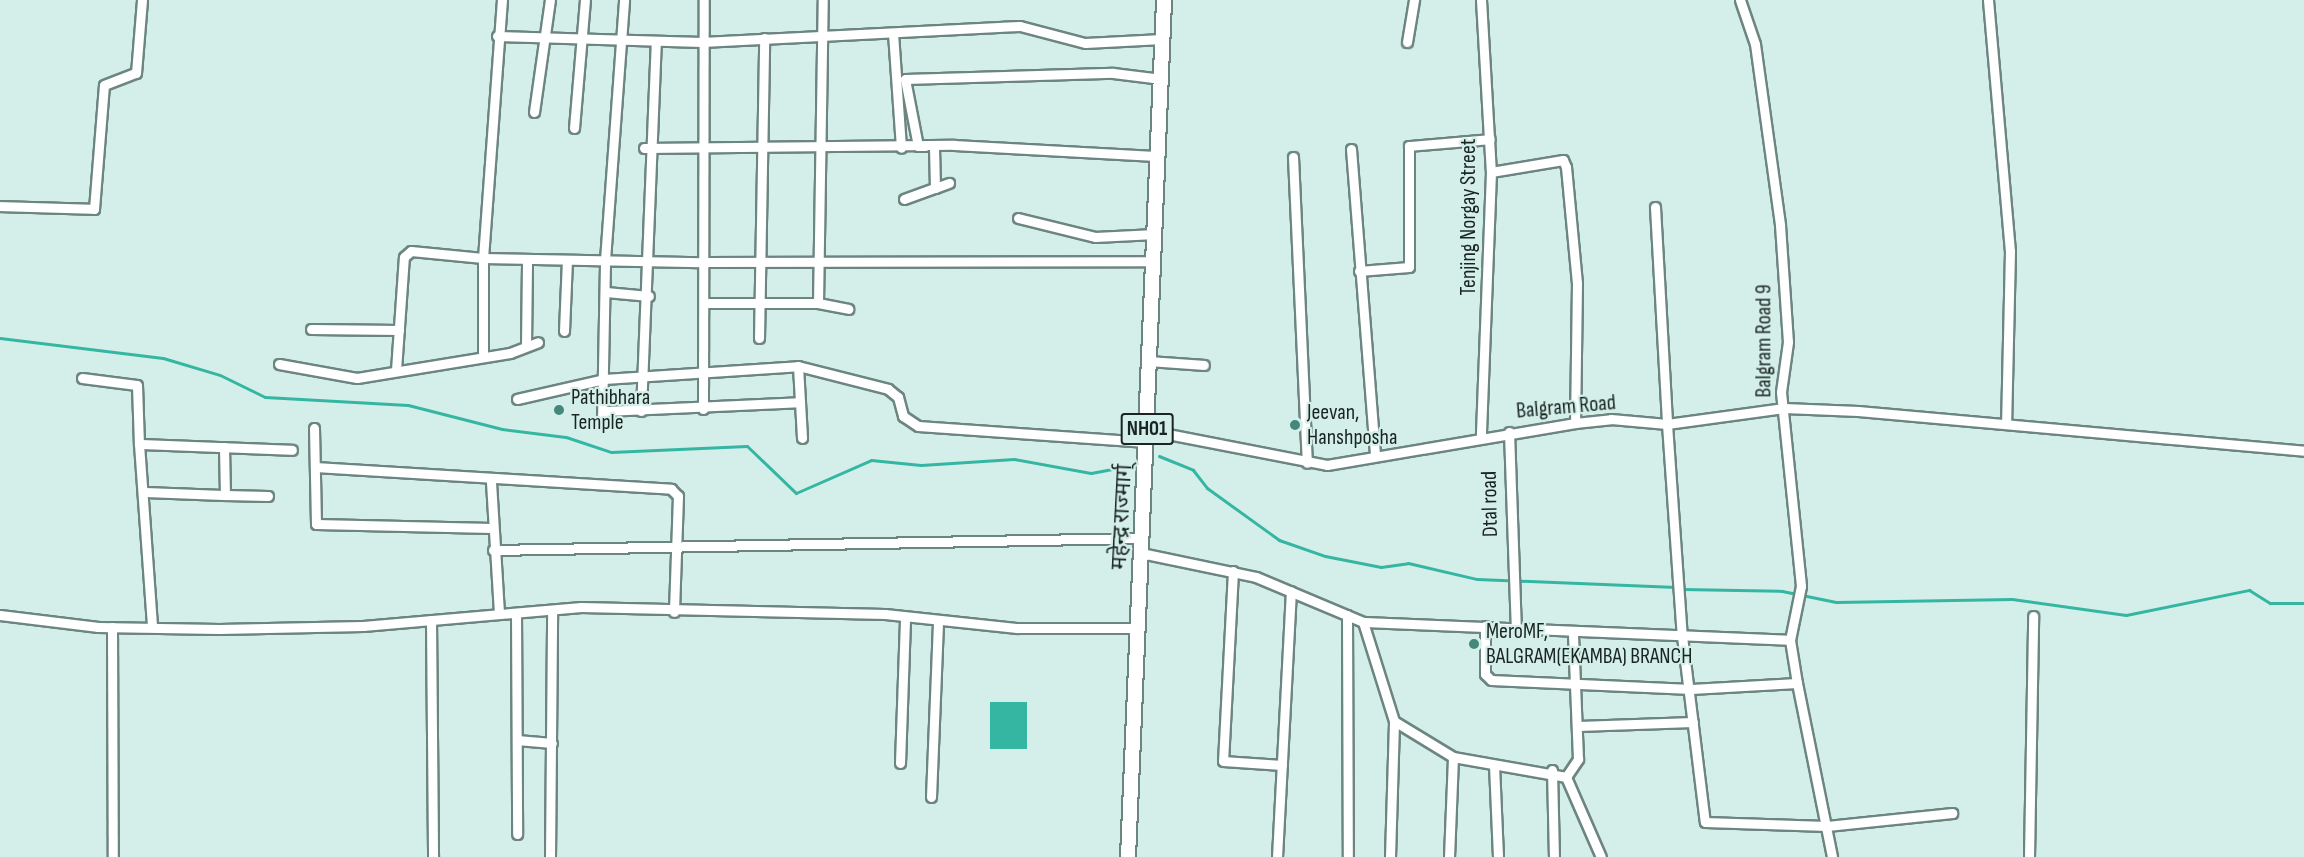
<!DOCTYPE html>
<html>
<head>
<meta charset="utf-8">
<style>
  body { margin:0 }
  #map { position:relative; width:2304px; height:857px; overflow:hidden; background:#d4efe9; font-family:"Sofia Sans Condensed","Noto Sans Devanagari",sans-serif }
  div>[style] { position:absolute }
  .water>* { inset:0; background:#35b6a3; transform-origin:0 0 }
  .stream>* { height:3px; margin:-1.5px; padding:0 1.5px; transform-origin:1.5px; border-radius:1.5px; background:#35b6a3 }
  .roads { filter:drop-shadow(2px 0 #6d8580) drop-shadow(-2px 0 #6d8580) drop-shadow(0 2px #6d8580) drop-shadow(0 -2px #6d8580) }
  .minor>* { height:9px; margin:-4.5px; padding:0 4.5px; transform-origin:4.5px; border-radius:4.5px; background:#fff }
  .highway>* { height:14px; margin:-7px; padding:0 7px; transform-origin:7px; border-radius:7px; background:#fff }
  .dots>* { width:16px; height:16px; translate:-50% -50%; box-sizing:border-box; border:3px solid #d4efe9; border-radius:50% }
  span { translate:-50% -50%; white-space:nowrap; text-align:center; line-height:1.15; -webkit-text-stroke:4.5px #d4efe9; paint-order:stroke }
  .shield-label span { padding:2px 4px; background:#d4efe9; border:2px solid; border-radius:4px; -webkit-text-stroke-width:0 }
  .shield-label { font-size:21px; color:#1a2421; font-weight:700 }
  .street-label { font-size:22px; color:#1a2421 }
  .poi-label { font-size:22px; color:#1a2421 }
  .left { translate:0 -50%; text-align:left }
</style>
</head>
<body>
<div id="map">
  <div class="water">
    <div style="left:990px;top:702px;width:37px;height:47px"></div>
  </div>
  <div class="stream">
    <div style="left:0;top:338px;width:164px;rotate:7deg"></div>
    <div style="left:163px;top:358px;width:59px;rotate:16.6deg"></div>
    <div style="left:220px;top:375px;width:50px;rotate:26.1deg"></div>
    <div style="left:265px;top:397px;width:143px;rotate:3.2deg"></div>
    <div style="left:408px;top:405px;width:97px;rotate:14.3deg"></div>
    <div style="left:502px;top:429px;width:64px;rotate:7.1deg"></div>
    <div style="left:566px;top:437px;width:47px;rotate:18.4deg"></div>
    <div style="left:611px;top:452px;width:136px;rotate:-2.5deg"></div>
    <div style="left:747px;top:446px;width:68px;rotate:43.8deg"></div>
    <div style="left:796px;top:493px;width:82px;rotate:-23.7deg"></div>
    <div style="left:871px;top:460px;width:50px;rotate:5.7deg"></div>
    <div style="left:921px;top:465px;width:93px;rotate:-3.7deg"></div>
    <div style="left:1014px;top:459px;width:78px;rotate:10.3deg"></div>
    <div style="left:1091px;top:473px;width:43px;rotate:-10.8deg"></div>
    <div style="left:1159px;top:456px;width:37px;rotate:22deg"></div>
    <div style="left:1193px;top:470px;width:23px;rotate:52deg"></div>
    <div style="left:1207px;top:488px;width:89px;rotate:35.8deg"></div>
    <div style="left:1279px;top:540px;width:49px;rotate:19.2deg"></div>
    <div style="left:1325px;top:556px;width:57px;rotate:11.1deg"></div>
    <div style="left:1381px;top:567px;width:27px;rotate:-8deg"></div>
    <div style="left:1408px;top:563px;width:71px;rotate:13.1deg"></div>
    <div style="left:1477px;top:579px;width:199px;rotate:2.3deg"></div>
    <div style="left:1682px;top:589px;width:100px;rotate:1.1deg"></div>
    <div style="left:1782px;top:591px;width:55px;rotate:11.5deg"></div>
    <div style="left:1836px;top:602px;width:176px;rotate:-1deg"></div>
    <div style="left:2012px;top:599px;width:115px;rotate:8deg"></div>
    <div style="left:2126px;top:615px;width:126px;rotate:-11.5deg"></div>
    <div style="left:2249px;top:590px;width:25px;rotate:32deg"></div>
    <div style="left:2270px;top:603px;width:34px"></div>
  </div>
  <div class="roads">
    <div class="minor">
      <div style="left:1481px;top:0;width:172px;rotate:86.7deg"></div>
      <div style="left:1491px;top:172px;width:263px;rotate:92.2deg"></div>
      <div style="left:1740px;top:0;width:46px;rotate:71.2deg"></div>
      <div style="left:1755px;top:44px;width:183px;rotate:82.1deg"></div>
      <div style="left:1780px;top:225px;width:117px;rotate:86.1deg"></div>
      <div style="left:1788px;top:342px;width:50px;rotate:98deg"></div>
      <div style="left:1781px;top:392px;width:195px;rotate:84.1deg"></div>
      <div style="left:1801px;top:586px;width:55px;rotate:101.5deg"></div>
      <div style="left:1790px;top:640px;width:44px;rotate:80.8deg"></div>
      <div style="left:1988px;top:0;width:252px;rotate:85deg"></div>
      <div style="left:2010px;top:251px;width:172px;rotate:91.3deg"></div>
      <div style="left:893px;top:33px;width:115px;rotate:86deg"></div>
      <div style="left:497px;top:36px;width:205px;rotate:1.7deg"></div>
      <div style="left:702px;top:42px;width:318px;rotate:-2.9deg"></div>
      <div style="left:1020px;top:26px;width:67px;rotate:14.7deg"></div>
      <div style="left:1085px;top:43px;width:77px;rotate:-3deg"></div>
      <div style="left:1407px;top:42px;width:43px;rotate:-80.5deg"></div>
      <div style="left:534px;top:112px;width:113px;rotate:-81.9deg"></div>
      <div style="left:574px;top:128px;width:128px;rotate:-85.1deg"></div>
      <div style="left:925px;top:146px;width:7px;rotate:180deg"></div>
      <div style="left:918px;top:146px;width:68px;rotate:-101deg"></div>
      <div style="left:905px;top:79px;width:208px;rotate:-1.7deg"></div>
      <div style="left:1113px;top:73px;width:49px;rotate:7deg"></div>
      <div style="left:644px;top:148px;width:310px;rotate:-0.6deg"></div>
      <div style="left:954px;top:145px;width:204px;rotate:3.1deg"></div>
      <div style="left:1351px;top:149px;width:308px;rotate:85.5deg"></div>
      <div style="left:1293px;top:157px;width:306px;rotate:87.4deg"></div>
      <div style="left:1491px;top:172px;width:73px;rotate:-9.5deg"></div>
      <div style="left:1563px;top:160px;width:8px;rotate:67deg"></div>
      <div style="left:1566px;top:167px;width:117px;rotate:84.6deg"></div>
      <div style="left:1577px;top:283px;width:140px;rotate:90.8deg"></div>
      <div style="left:935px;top:188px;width:15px;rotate:-20deg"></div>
      <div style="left:904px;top:199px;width:33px;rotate:-20deg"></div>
      <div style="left:935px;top:188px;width:41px;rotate:-91.4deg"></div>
      <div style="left:0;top:206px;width:94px;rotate:1.8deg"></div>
      <div style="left:94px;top:209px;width:124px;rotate:-85.4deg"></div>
      <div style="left:104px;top:85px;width:34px;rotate:-21deg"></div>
      <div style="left:136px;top:73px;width:73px;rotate:-85.3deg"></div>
      <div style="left:1655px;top:207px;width:217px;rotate:86.8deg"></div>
      <div style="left:1667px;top:424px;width:118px;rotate:-7.8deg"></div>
      <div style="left:1784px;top:408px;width:74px;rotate:2.3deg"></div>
      <div style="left:1858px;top:411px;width:448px;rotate:5.1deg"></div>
      <div style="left:1018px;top:218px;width:79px;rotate:13.9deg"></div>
      <div style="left:1095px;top:237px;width:60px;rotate:-2.9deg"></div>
      <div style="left:1359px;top:271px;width:50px;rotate:-4.6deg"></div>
      <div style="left:1409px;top:267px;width:121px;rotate:-90deg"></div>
      <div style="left:1409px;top:146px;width:81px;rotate:-4.9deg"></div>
      <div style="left:606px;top:292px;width:43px;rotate:5.3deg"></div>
      <div style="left:705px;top:303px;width:113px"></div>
      <div style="left:818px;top:303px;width:31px;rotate:11deg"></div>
      <div style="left:818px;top:303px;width:303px;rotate:-89.1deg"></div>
      <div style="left:311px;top:329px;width:88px;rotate:0.7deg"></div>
      <div style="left:564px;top:331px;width:71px;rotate:-87.6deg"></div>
      <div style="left:759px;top:338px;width:300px;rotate:-89deg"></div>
      <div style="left:526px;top:346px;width:87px;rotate:-89.3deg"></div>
      <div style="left:483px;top:356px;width:98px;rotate:-90deg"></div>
      <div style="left:483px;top:258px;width:259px;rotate:-85.8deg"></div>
      <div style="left:1149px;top:361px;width:55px;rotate:4.2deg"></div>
      <div style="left:279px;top:364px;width:79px;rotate:10.2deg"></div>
      <div style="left:357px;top:378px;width:155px;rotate:-9.3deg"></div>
      <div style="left:510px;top:353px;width:30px;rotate:-21deg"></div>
      <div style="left:798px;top:366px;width:72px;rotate:86.8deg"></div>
      <div style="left:396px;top:370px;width:113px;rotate:-86deg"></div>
      <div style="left:404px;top:257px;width:9px;rotate:-41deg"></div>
      <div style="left:411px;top:251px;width:72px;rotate:5.6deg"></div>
      <div style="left:483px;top:258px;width:218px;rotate:1.1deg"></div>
      <div style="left:701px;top:262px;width:452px;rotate:-0.1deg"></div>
      <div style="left:82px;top:378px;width:55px;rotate:7.3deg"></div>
      <div style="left:137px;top:385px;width:59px;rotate:88.1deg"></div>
      <div style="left:139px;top:444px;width:153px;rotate:2.2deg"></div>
      <div style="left:517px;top:399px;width:89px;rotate:-12.9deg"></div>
      <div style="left:604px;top:379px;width:194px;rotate:-3.8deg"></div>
      <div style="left:798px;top:366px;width:93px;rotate:14.3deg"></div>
      <div style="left:888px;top:389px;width:13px;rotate:39deg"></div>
      <div style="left:898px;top:397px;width:20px;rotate:75deg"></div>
      <div style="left:903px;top:416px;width:18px;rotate:34deg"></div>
      <div style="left:918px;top:426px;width:229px;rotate:4deg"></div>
      <div style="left:703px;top:409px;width:409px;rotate:-89.9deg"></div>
      <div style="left:604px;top:411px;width:196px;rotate:-2.6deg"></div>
      <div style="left:641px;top:411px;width:370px;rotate:-87.7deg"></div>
      <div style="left:602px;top:420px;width:160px;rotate:-88.9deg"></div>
      <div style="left:605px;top:260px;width:261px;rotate:-85.8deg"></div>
      <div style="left:314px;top:428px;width:96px;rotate:88.8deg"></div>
      <div style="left:316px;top:524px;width:176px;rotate:1.3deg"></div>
      <div style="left:1147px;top:430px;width:183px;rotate:11deg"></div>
      <div style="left:1327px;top:465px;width:252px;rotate:-9.6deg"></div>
      <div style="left:1575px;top:423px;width:36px;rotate:-6deg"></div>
      <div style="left:1611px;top:419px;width:56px;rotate:5.1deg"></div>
      <div style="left:1667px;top:424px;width:213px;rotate:86deg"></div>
      <div style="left:1682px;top:636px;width:187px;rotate:83deg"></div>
      <div style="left:1705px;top:822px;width:122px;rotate:1.9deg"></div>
      <div style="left:1827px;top:826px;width:126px;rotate:-5.9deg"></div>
      <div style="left:1509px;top:432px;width:197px;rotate:88deg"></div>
      <div style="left:139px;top:444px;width:183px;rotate:85.9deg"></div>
      <div style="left:224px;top:447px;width:48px;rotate:88.8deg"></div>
      <div style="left:225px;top:495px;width:43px;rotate:1.3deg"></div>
      <div style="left:315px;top:467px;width:357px;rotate:3.5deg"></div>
      <div style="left:671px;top:489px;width:10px;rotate:45deg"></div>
      <div style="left:678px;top:496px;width:116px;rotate:92deg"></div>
      <div style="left:491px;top:482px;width:132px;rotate:86.5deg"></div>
      <div style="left:143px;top:492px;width:82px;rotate:2.1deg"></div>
      <div style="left:493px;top:550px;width:649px;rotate:-1.06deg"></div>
      <div style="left:1141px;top:553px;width:117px;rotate:11.8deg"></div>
      <div style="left:1256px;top:577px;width:116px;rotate:22.8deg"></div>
      <div style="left:1363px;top:622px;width:104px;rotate:72.6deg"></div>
      <div style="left:1394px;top:721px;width:69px;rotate:31.4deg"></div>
      <div style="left:1453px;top:757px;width:115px;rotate:10deg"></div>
      <div style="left:1566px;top:777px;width:87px;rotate:66.4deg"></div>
      <div style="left:1233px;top:571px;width:190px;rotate:93deg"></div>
      <div style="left:1223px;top:761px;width:59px;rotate:3.9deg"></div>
      <div style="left:516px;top:613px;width:221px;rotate:89.7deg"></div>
      <div style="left:0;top:615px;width:99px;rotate:7deg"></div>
      <div style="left:98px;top:627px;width:121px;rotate:0.9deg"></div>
      <div style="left:219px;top:629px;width:144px;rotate:-1.2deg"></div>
      <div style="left:363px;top:626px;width:219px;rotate:-5deg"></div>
      <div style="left:581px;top:607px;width:304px;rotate:1.3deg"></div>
      <div style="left:885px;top:614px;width:133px;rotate:6.1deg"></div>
      <div style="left:1017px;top:628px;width:119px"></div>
      <div style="left:1347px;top:615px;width:242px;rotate:89.8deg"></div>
      <div style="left:431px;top:620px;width:237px;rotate:89.5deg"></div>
      <div style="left:1363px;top:622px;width:427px;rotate:2.4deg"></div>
      <div style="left:1485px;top:626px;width:48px;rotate:90deg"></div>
      <div style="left:1485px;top:674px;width:8px;rotate:45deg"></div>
      <div style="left:1491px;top:680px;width:200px;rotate:2.6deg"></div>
      <div style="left:1691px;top:689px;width:106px;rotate:-3.2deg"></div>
      <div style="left:1797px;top:683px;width:177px;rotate:78.6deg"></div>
      <div style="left:112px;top:627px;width:230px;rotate:89.8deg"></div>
      <div style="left:1578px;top:726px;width:115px;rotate:-2deg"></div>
      <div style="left:517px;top:740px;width:35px;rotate:5deg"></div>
      <div style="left:900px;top:763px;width:146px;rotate:-88deg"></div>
      <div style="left:1494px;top:765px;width:92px;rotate:87.5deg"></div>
      <div style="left:1552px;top:770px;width:87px;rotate:88.7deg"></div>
      <div style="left:1566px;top:777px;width:22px;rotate:-56deg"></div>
      <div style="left:1578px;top:759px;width:127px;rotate:-92.3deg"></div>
      <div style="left:931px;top:797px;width:175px;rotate:-87.7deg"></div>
      <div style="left:550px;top:857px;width:247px;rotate:-89.5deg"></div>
      <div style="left:1277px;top:857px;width:266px;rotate:-87deg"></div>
      <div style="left:1390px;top:857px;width:136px;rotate:-88.3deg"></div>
      <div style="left:1449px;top:857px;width:100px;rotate:-87.7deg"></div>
      <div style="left:2029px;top:857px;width:241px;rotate:-89deg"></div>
    </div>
    <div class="highway">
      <div style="left:1128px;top:857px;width:858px;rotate:-87.59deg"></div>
    </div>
  </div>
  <div class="dots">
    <div style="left:559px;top:410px;background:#44887c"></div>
    <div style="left:1295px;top:425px;background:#44887c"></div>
    <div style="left:1474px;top:644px;background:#44887c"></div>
  </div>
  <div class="shield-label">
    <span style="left:1147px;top:429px">NH01</span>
  </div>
  <div class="street-label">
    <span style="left:1469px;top:217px;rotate:-90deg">Tenjing Norgay Street</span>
    <span style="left:1764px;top:341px;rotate:-90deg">Balgram Road 9</span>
    <span style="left:1566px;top:407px;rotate:-5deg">Balgram Road</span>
    <span style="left:1490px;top:504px;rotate:-91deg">Dtal road</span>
    <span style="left:1122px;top:517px;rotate:-87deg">महेन्द्र राज्मार्ग्</span>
  </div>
  <div class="poi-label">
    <span class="left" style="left:571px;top:410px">Pathibhara<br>Temple</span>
    <span class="left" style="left:1307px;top:425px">Jeevan,<br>Hanshposha</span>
    <span class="left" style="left:1486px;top:644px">MeroMF,<br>BALGRAM(EKAMBA) BRANCH</span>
  </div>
</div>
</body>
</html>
